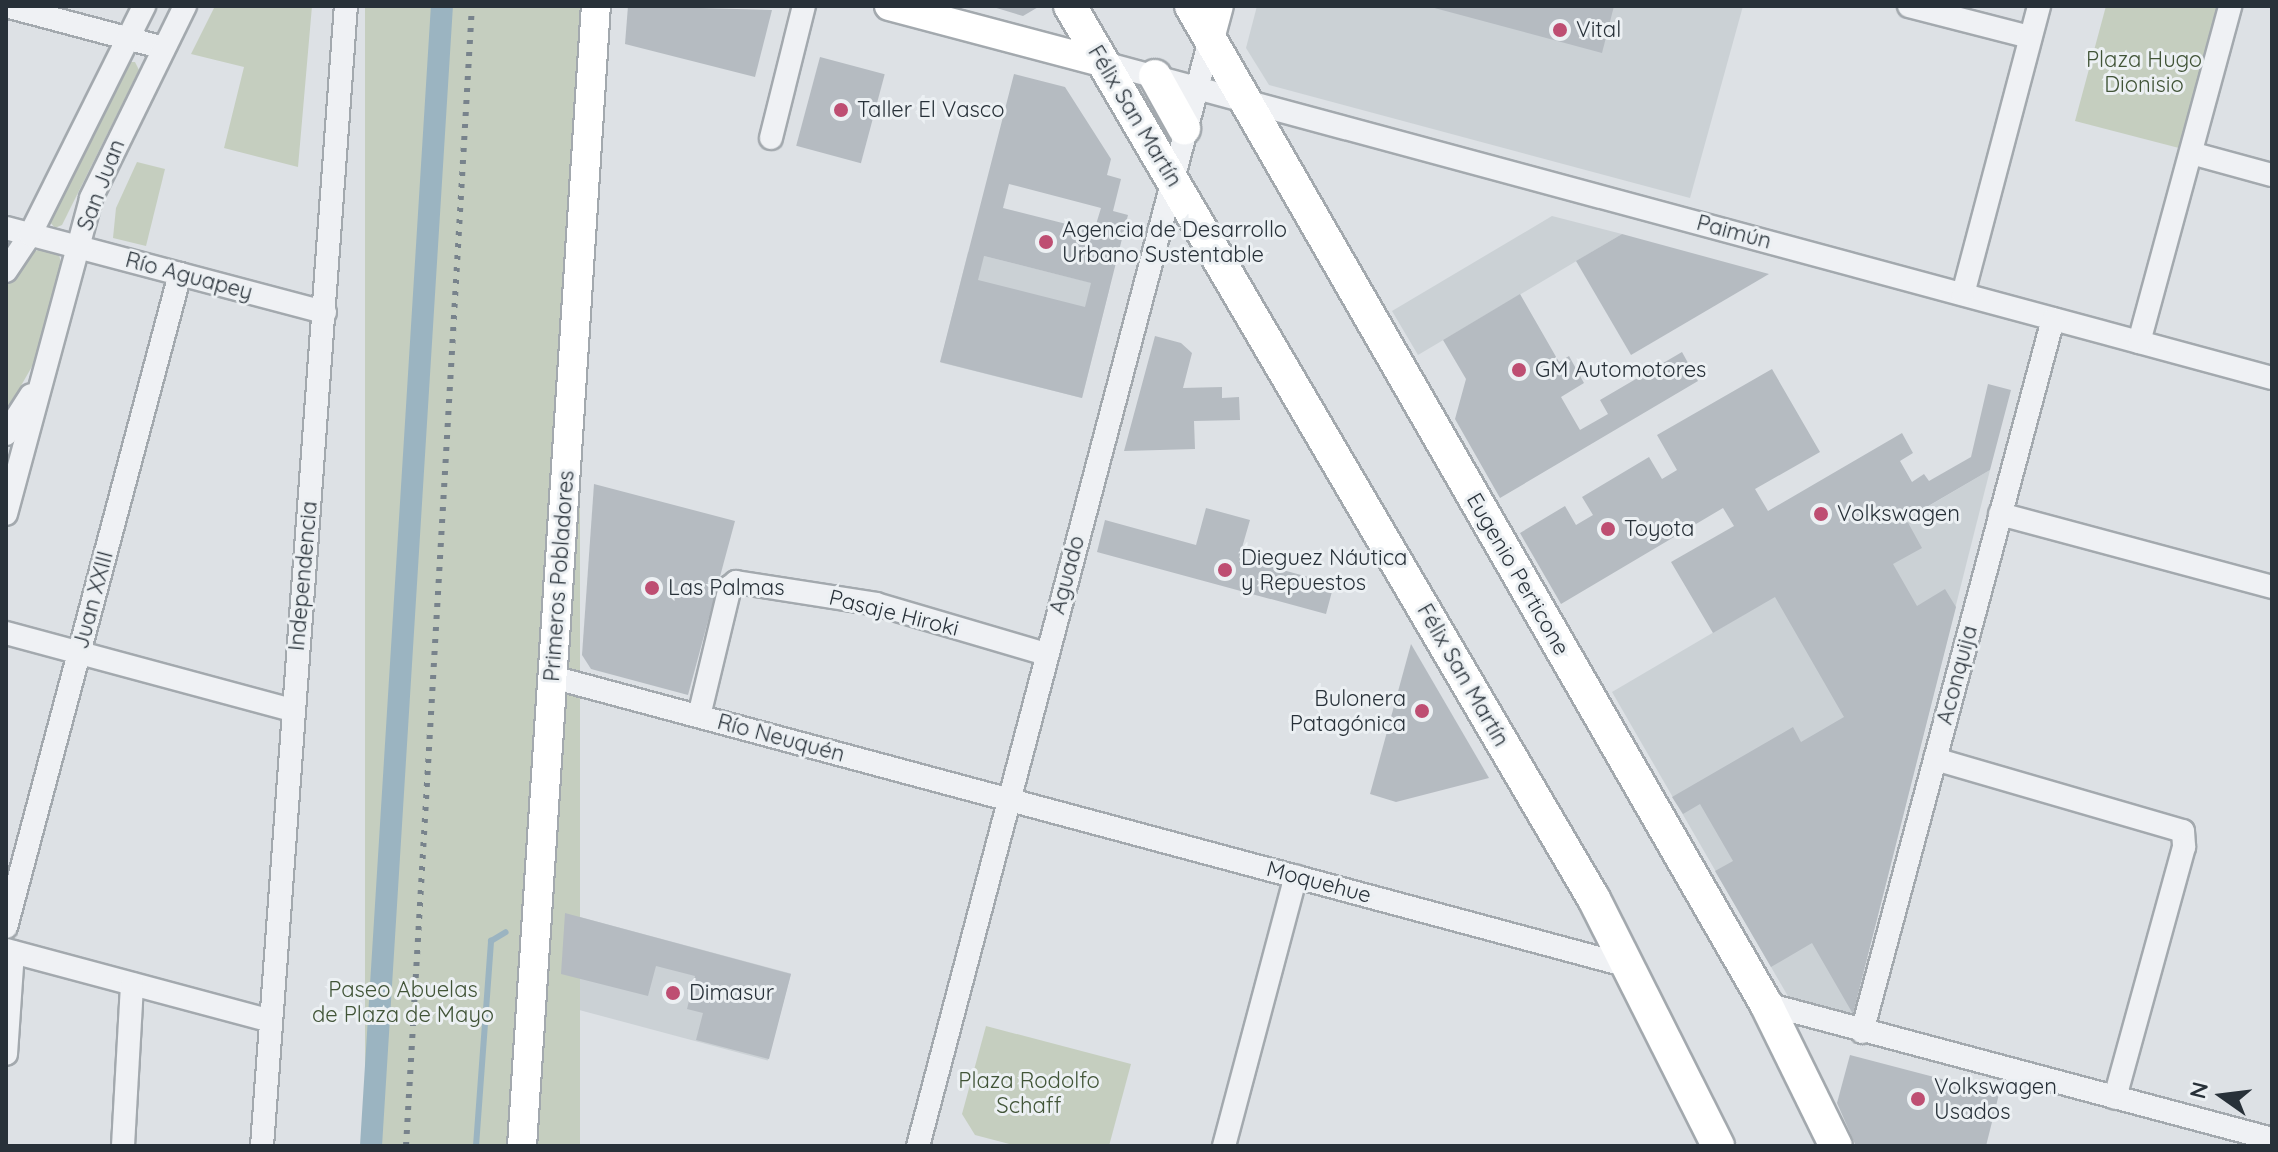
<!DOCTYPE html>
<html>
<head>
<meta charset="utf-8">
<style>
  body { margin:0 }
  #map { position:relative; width:2278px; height:1152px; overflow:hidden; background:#dde1e5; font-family:Quicksand,sans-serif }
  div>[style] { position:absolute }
  .built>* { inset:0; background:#cbd1d5; transform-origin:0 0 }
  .green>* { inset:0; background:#c5cebf; transform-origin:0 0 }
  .stream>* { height:6px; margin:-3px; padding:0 3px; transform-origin:3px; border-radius:3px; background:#9bb4c1 }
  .canal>* { height:22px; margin:-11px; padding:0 11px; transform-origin:11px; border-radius:11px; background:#9bb4c1 }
  .building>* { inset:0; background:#b5bbc1; transform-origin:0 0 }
  .roads { filter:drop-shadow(2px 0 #a3a9ae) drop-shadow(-2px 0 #a3a9ae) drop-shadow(0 2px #a3a9ae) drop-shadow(0 -2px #a3a9ae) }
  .minor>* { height:22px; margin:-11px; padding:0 11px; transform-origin:11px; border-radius:11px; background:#eff1f4 }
  .major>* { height:28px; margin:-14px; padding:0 14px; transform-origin:14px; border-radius:14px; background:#fff }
  .highway>* { height:32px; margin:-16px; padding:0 16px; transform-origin:16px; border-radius:16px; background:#fff }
  .rail>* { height:6px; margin-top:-3px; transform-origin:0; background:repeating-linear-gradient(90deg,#78838c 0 4px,transparent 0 12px) }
  .dots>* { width:22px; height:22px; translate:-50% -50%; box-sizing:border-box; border:4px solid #ecf0f3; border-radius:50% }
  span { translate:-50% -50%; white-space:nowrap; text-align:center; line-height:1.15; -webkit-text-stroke:6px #ecf0f3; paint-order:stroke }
  .poi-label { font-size:22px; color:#283139 }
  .left { translate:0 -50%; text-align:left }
  .right { translate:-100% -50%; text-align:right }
  .park-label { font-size:22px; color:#415437 }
  .street-label { font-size:22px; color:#283139 }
  .frame { position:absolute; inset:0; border:8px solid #283139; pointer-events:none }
  .north { position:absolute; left:2182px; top:1056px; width:80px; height:80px; -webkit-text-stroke:6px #ecf0f3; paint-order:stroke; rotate:284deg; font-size:22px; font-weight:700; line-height:32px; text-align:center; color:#283139 }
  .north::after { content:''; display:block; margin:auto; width:28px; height:36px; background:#283139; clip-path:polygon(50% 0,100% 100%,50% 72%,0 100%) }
</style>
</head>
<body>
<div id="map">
  <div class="built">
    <div style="clip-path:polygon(1257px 6px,1743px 6px,1690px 198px,1269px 85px,1246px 48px)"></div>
    <div style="clip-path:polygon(1552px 216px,1622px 234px,1418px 355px,1392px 311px)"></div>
    <div style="left:968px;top:252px;width:146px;height:114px;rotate:14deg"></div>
    <div style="clip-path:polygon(1990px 470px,1853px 1014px,1789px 998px,1612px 692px)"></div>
    <div style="left:565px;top:913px;width:234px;height:90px;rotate:15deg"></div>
  </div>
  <div class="green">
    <div style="clip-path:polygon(215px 6px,312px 6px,298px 167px,224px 148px,244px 67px,191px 54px)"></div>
    <div style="left:365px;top:6px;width:215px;height:1143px"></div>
    <div style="clip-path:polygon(2106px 6px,2217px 6px,2179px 148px,2075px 121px)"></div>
    <div style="clip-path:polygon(127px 62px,135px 62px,139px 70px,62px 225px,55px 228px,49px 221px)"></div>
    <div style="clip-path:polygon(137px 162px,165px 169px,146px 246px,113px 238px,116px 208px)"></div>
    <div style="clip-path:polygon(41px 249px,59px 255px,62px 266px,38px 356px,6px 412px,6px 287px,30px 253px)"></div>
    <div style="clip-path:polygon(986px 1026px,1131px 1064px,1109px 1146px,1017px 1146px,975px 1135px,962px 1114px)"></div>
  </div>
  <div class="stream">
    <div style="left:476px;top:1146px;width:206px;rotate:-85.8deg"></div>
    <div style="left:491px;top:941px;width:17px;rotate:-31deg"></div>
  </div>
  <div class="canal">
    <div style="left:371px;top:1146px;width:1142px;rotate:-86.44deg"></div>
  </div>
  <div class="building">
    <div style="clip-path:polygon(628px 6px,772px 10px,755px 77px,625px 44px)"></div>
    <div style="clip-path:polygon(990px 6px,1040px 6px,1023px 16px)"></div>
    <div style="clip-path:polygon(1427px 6px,1614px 6px,1602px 53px)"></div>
    <div style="left:820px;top:57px;width:67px;height:92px;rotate:15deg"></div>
    <div style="clip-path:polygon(evenodd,1014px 74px,1065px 87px,1111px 159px,1107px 175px,1121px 179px,1113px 211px,1128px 215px,1082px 398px,940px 362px,1014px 74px,1009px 184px,1101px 208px,1094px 231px,1003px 208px,1009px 184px,1014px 74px,984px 256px,1091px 283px,1085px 307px,978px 280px,984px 256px)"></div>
    <div style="clip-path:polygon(1622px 234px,1769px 274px,1631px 355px,1576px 261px)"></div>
    <div style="clip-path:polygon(1520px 294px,1559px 362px,1569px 356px,1584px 383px,1561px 397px,1580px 430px,1608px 414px,1600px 400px,1682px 352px,1698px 381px,1500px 498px,1455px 419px,1466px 379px,1443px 340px)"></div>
    <div style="clip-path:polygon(1155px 336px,1181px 343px,1192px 353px,1183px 388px,1222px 387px,1222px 398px,1239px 397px,1240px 420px,1194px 421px,1195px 449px,1124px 451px)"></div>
    <div style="clip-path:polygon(1772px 369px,1820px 452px,1755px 489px,1768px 511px,1902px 433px,1913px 453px,1900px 461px,1912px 482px,1924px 474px,1929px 481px,1971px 457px,1988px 384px,2011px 390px,1990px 470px,1906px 519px,1922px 548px,1893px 564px,1917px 606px,1945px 589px,1956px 607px,1853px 1014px,1812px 943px,1771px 967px,1715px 871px,1733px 861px,1700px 804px,1683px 814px,1672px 797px,1793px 727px,1801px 742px,1844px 717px,1775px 597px,1713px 633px,1671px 562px,1734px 526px,1723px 508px,1561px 604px,1520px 533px,1565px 506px,1576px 525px,1593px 515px,1582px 497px,1649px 457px,1662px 479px,1677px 470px,1657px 435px)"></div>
    <div style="clip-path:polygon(594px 484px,735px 521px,688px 695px,591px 669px,582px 655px)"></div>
    <div style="clip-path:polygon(1206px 508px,1250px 520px,1239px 558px,1334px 584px,1326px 614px,1097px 552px,1105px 520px,1196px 545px)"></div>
    <div style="clip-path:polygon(1411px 644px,1489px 778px,1396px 802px,1370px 794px)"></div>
    <div style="clip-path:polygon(565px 913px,791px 974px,769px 1059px,696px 1040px,703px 1013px,687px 1009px,695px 976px,656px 966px,648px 996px,561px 974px)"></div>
    <div style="clip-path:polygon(1850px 1055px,1999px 1094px,1986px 1146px,1855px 1144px,1837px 1103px)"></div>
  </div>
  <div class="roads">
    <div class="minor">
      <div style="left:6px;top:6px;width:163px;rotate:14.9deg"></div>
      <div style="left:1909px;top:6px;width:125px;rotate:14.4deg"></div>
      <div style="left:1104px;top:63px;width:1210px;rotate:15.09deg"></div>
      <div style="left:771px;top:138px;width:136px;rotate:-76deg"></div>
      <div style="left:2191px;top:153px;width:84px;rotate:15.2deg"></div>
      <div style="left:6px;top:228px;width:330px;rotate:14.8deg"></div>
      <div style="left:6px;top:271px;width:43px;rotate:-56.3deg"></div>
      <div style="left:30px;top:235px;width:256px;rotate:-63.5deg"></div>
      <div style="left:1963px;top:294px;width:298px;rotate:-75.2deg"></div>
      <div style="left:2139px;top:342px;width:348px;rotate:-74.8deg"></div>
      <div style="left:6px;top:434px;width:46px;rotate:-57.3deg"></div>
      <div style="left:6px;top:514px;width:327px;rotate:-74.9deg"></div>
      <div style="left:91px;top:198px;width:214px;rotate:-63.9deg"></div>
      <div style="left:2000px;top:514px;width:282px;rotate:15deg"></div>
      <div style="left:6px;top:633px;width:296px;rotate:15.1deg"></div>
      <div style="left:552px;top:677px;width:1114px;rotate:15.03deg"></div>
      <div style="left:699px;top:716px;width:133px;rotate:-76.5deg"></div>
      <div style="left:730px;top:587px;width:8px;rotate:-40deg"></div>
      <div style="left:736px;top:582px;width:142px;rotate:8.9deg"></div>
      <div style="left:876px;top:604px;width:177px;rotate:16.4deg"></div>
      <div style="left:1935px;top:759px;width:258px;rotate:16.2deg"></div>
      <div style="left:2183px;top:831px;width:16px;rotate:86deg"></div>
      <div style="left:2184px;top:847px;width:260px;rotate:105.4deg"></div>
      <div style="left:6px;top:927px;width:676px;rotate:-75.08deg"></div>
      <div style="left:6px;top:950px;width:274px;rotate:15deg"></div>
      <div style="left:1766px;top:1004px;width:524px;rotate:14.94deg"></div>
      <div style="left:1862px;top:1032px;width:738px;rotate:-75deg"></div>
      <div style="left:6px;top:1054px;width:102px;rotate:-86.1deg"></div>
      <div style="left:123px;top:1146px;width:162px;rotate:-86.8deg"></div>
      <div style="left:262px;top:1146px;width:1143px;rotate:-85.79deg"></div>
      <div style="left:918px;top:1146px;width:1145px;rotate:-75.22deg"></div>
      <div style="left:1224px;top:1146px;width:279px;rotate:-75.1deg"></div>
    </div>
    <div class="major">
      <div style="left:889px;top:6px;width:222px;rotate:14.8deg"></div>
      <div style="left:1210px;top:39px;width:34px;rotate:-75deg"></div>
      <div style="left:522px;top:1146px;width:1142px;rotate:-86.29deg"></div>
    </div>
    <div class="highway">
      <div style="left:1070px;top:6px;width:1035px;rotate:59.6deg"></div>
      <div style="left:1594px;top:899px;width:276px;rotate:63.3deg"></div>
      <div style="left:1191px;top:6px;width:1152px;rotate:60.05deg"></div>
      <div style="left:1766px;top:1004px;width:158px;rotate:63.8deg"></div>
      <div style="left:1155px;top:76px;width:60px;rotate:60.9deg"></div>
    </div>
  </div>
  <div class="rail">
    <div style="left:406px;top:1146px;width:1142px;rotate:-86.69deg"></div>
  </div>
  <div class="dots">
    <div style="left:1560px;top:30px;background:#be4e72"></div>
    <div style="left:841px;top:110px;background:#be4e72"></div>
    <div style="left:1046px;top:242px;background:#be4e72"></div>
    <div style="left:1519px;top:370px;background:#be4e72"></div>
    <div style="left:1821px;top:514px;background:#be4e72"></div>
    <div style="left:1608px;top:529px;background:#be4e72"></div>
    <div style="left:1225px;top:570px;background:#be4e72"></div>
    <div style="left:652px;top:588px;background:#be4e72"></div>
    <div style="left:1422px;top:711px;background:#be4e72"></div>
    <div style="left:673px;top:993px;background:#be4e72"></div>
    <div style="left:1918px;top:1099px;background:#be4e72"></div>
  </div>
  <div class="poi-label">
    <span class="left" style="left:1576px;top:30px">Vital</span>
    <span class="left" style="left:857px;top:110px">Taller El Vasco</span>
    <span class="left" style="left:1062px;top:242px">Agencia de Desarrollo<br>Urbano Sustentable</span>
    <span class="left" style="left:1535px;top:370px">GM Automotores</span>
    <span class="left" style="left:1837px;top:514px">Volkswagen</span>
    <span class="left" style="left:1624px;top:529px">Toyota</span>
    <span class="left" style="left:1241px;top:570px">Dieguez Náutica<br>y Repuestos</span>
    <span class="left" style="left:668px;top:588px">Las Palmas</span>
    <span class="right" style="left:1406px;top:711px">Bulonera<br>Patagónica</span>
    <span class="left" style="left:689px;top:993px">Dimasur</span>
    <span class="left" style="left:1934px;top:1099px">Volkswagen<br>Usados</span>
  </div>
  <div class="park-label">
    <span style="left:2144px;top:72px">Plaza Hugo<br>Dionisio</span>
    <span style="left:403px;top:1002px">Paseo Abuelas<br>de Plaza de Mayo</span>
    <span style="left:1029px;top:1093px">Plaza Rodolfo<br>Schaff</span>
  </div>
  <div class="street-label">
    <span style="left:1135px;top:116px;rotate:59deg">Félix San Martín</span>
    <span style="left:101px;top:185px;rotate:-69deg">San Juan</span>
    <span style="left:1734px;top:232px;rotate:15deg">Paimún</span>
    <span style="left:189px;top:276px;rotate:15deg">Río Aguapey</span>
    <span style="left:1518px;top:574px;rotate:60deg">Eugenio Perticone</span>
    <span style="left:1067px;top:575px;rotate:-75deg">Aguado</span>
    <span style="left:303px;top:576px;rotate:-85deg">Independencia</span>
    <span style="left:559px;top:576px;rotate:-86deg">Primeros Pobladores</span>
    <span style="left:93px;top:600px;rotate:-75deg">Juan XXIII</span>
    <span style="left:894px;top:613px;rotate:14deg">Pasaje Hiroki</span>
    <span style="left:1463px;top:675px;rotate:60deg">Félix San Martín</span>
    <span style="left:1957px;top:675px;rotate:-75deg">Aconquija</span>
    <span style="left:781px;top:738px;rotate:15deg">Río Neuquén</span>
    <span style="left:1319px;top:882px;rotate:15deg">Moquehue</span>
  </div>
  <div class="frame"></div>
  <div class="north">N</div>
</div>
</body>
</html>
